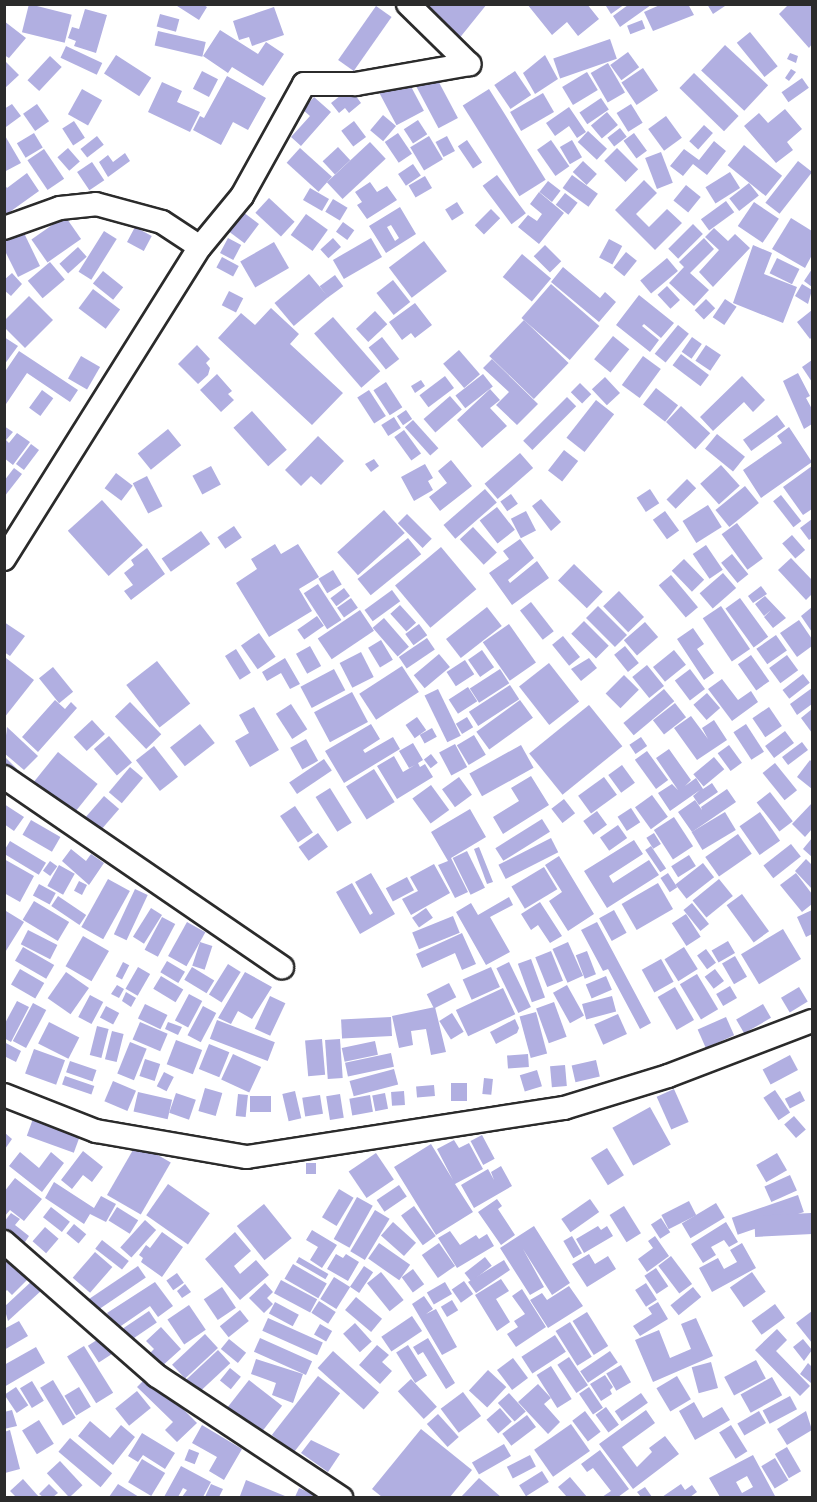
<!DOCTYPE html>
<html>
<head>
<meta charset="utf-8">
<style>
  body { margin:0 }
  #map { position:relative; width:817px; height:1502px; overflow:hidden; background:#fff; font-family:"Shantell Sans",sans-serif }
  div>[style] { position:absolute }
  .building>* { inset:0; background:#b1afe1; transform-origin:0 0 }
  .roads { filter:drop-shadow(2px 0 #2b2b2b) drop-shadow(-2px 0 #2b2b2b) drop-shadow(0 2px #2b2b2b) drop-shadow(0 -2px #2b2b2b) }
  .street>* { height:22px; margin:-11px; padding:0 11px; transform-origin:11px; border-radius:11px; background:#fff }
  span { translate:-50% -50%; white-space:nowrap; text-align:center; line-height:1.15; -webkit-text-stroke:6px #fff; paint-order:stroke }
  .frame { position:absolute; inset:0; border:6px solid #2b2b2b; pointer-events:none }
</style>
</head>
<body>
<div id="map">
  <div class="building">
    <div style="left:29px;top:4px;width:44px;height:29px;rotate:14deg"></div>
    <div style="clip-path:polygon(174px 4px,202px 4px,207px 7px,199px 20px)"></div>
    <div style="clip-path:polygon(416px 4px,487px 4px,458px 40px)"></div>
    <div style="clip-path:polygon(527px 4px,587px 4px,599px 19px,578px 36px,567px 22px,552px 35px)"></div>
    <div style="clip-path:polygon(609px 4px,625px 4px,611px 14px,606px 6px)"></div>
    <div style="clip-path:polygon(662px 4px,688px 4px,694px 15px,653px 31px,644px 12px)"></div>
    <div style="clip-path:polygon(707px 4px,728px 4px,713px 14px)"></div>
    <div style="clip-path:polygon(789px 4px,812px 5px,812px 44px,809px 48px,779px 14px)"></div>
    <div style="clip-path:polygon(628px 5px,651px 5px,620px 27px,613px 16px)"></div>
    <div style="left:376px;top:6px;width:19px;height:66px;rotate:35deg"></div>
    <div style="clip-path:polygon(274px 7px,284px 35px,252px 46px,249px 37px,239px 40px,233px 21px)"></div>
    <div style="clip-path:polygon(85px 9px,107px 15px,96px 53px,74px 46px,76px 41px,68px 38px,72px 27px,79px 29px)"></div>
    <div style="left:160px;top:14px;width:20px;height:13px;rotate:15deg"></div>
    <div style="left:642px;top:20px;width:9px;height:16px;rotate:69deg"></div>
    <div style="clip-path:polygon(4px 21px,26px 38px,9px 58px,4px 55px)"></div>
    <div style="clip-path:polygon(220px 30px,258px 54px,266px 42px,284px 54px,263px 86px,232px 67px,228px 73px,203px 56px)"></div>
    <div style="left:158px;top:31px;width:49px;height:15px;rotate:13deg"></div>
    <div style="left:750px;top:32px;width:44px;height:17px;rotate:51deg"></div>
    <div style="left:610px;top:39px;width:21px;height:60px;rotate:71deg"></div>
    <div style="left:725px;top:45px;width:59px;height:35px;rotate:43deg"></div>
    <div style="left:66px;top:46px;width:40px;height:13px;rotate:25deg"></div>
    <div style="left:628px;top:52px;width:19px;height:22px;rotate:54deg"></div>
    <div style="clip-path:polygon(790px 53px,798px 56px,796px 63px,787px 59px)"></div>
    <div style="left:116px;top:55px;width:42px;height:22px;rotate:33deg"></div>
    <div style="clip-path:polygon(545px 55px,558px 79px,535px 94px,523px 73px)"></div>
    <div style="left:50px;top:56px;width:16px;height:33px;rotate:43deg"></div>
    <div style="clip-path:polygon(4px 60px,19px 75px,4px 89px)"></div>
    <div style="left:608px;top:63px;width:34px;height:20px;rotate:60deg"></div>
    <div style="left:643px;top:68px;width:27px;height:26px;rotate:56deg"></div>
    <div style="clip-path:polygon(791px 69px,796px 72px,789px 81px,785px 78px)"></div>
    <div style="left:202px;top:71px;width:18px;height:20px;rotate:27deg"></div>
    <div style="left:515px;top:71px;width:29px;height:25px;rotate:56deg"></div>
    <div style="left:587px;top:72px;width:21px;height:29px;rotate:59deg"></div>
    <div style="left:434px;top:73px;width:51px;height:22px;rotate:62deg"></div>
    <div style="left:694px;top:73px;width:62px;height:21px;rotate:44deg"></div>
    <div style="clip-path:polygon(227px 76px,266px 98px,248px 130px,233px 122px,221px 145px,193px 130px,200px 116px,204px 118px)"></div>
    <div style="left:802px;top:78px;width:12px;height:25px;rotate:55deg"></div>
    <div style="left:407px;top:79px;width:36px;height:31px;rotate:62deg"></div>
    <div style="clip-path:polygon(162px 82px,182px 91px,177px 102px,200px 112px,190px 132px,148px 112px)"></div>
    <div style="clip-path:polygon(350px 88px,361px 103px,349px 113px,345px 108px,339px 113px,331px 103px)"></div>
    <div style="left:82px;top:89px;width:23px;height:29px;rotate:29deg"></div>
    <div style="left:489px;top:89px;width:107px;height:31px;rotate:58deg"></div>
    <div style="left:543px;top:93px;width:22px;height:38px;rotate:60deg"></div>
    <div style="clip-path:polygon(314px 97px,331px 112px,301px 146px,291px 137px,310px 116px,303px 110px)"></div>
    <div style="left:601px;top:98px;width:14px;height:26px;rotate:56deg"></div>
    <div style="clip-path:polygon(12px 104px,21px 116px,6px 127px,4px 109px)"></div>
    <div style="left:37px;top:104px;width:21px;height:17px;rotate:55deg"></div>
    <div style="left:631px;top:104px;width:22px;height:17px;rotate:58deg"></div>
    <div style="clip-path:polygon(569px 107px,586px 132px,577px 138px,569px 126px,555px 136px,546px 123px)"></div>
    <div style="clip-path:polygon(785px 109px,802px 129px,787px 142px,793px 150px,776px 163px,744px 126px,759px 113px,768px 123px)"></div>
    <div style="left:607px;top:112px;width:17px;height:21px;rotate:50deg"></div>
    <div style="left:383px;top:115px;width:17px;height:20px;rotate:40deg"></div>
    <div style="left:666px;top:116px;width:27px;height:22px;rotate:54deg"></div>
    <div style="left:418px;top:120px;width:17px;height:17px;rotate:57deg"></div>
    <div style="left:74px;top:121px;width:20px;height:14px;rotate:57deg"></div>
    <div style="left:354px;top:121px;width:20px;height:16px;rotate:53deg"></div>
    <div style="left:704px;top:125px;width:12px;height:22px;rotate:42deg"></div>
    <div style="left:620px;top:128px;width:11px;height:16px;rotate:52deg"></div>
    <div style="left:588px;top:131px;width:26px;height:15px;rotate:43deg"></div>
    <div style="left:34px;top:133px;width:17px;height:20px;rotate:59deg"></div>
    <div style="left:398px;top:133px;width:25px;height:16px;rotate:56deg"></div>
    <div style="left:634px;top:133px;width:22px;height:13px;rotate:54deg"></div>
    <div style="clip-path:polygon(4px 134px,21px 163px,4px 172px)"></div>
    <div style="left:97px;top:136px;width:11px;height:21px;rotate:52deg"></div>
    <div style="left:429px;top:136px;width:27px;height:22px;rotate:59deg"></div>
    <div style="left:447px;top:136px;width:17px;height:13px;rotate:62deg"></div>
    <div style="left:467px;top:140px;width:27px;height:11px;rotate:56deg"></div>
    <div style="left:551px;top:140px;width:32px;height:17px;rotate:55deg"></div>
    <div style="left:572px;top:140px;width:20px;height:14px;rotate:60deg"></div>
    <div style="clip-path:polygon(714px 141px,726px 151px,707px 175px,693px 164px,683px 176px,670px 166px,684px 149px,699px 160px)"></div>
    <div style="left:370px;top:142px;width:23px;height:59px;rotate:47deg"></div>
    <div style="left:744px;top:145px;width:49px;height:26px;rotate:39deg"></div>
    <div style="left:338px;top:147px;width:18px;height:21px;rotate:47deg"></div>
    <div style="left:68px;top:148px;width:18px;height:14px;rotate:49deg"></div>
    <div style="left:300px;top:148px;width:43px;height:20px;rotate:42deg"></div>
    <div style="left:617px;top:148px;width:30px;height:18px;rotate:45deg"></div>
    <div style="left:44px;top:149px;width:36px;height:20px;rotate:56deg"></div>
    <div style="left:661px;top:152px;width:33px;height:17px;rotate:69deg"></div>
    <div style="clip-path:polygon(125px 153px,130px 161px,108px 177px,99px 162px,108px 155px,113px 162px)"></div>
    <div style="left:583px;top:161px;width:19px;height:15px;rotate:43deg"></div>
    <div style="left:798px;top:161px;width:18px;height:53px;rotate:38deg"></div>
    <div style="left:92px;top:162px;width:22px;height:18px;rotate:56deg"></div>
    <div style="left:413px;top:164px;width:14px;height:18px;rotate:56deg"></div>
    <div style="left:730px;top:172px;width:19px;height:29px;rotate:58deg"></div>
    <div style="clip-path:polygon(27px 173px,39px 191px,4px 216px,4px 184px,7px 188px)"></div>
    <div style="left:497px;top:175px;width:48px;height:18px;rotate:53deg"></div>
    <div style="left:572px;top:175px;width:32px;height:16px;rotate:36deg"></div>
    <div style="left:425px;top:176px;width:14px;height:19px;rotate:60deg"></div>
    <div style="clip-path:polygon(644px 180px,657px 193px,636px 214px,649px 227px,667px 209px,682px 223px,655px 250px,615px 210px)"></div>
    <div style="left:548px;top:181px;width:16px;height:14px;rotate:38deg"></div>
    <div style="clip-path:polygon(370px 182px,377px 192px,387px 186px,397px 200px,367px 219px,357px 205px,362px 202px,355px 192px)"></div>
    <div style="left:749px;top:183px;width:16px;height:25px;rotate:52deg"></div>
    <div style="left:686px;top:185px;width:19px;height:20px;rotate:39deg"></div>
    <div style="left:310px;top:188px;width:22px;height:14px;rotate:30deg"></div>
    <div style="clip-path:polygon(539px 192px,564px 213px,539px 244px,518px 227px,528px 215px,537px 221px,542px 214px,530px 204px)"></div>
    <div style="left:565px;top:193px;width:16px;height:15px;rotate:38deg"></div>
    <div style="left:269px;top:198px;width:35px;height:20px;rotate:43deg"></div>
    <div style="left:333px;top:199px;width:17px;height:15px;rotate:31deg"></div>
    <div style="left:726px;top:201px;width:14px;height:31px;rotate:54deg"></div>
    <div style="left:457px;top:202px;width:13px;height:14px;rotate:58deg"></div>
    <div style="left:754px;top:202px;width:30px;height:29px;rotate:34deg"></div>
    <div style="clip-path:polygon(evenodd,400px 207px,416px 234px,386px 253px,369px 226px,400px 207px,391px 225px,399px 238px,395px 241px,387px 227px,391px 225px)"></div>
    <div style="left:491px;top:209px;width:13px;height:23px;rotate:45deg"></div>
    <div style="left:243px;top:212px;width:20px;height:24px;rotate:37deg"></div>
    <div style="left:306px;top:214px;width:27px;height:26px;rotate:36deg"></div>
    <div style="left:65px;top:216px;width:28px;height:41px;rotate:55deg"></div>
    <div style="clip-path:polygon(791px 218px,812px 231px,812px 255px,805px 268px,772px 249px)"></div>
    <div style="left:343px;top:222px;width:14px;height:12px;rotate:36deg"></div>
    <div style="left:693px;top:224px;width:14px;height:35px;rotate:45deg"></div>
    <div style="left:135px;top:227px;width:19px;height:17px;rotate:28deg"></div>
    <div style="clip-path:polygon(714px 228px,728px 241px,735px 234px,750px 248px,713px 287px,699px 272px,719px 250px,705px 237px)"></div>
    <div style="clip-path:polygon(23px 231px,40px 266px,18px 277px,4px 249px,4px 240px)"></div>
    <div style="left:104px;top:231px;width:15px;height:48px;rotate:32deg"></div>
    <div style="left:228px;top:238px;width:15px;height:17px;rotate:28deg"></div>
    <div style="left:333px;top:238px;width:12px;height:17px;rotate:48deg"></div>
    <div style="left:371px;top:238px;width:22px;height:44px;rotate:60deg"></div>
    <div style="clip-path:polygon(704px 238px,714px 249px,690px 273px,709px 290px,694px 306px,669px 283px,684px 267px,679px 262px)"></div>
    <div style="left:609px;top:239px;width:15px;height:21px;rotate:28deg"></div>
    <div style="left:424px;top:241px;width:38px;height:44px;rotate:53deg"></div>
    <div style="left:274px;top:242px;width:30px;height:39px;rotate:60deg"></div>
    <div style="left:545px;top:245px;width:23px;height:16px;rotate:45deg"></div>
    <div style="clip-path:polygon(753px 245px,772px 253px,764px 274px,797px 287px,783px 323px,733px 303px)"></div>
    <div style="left:78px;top:247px;width:13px;height:25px;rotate:48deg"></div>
    <div style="left:626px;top:252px;width:14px;height:20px;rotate:39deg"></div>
    <div style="left:522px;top:254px;width:38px;height:30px;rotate:40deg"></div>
    <div style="left:222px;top:257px;width:19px;height:12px;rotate:28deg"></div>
    <div style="left:667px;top:258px;width:17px;height:35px;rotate:50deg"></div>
    <div style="left:777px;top:258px;width:25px;height:17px;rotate:26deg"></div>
    <div style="left:50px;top:262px;width:23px;height:29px;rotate:50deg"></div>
    <div style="clip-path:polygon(563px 267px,600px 298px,605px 292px,616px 302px,599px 322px,551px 282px)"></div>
    <div style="clip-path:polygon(812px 269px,812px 287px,804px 281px)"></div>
    <div style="left:103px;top:271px;width:26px;height:16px;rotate:39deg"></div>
    <div style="clip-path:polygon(12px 273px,22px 284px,11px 296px,4px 290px,4px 280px)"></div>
    <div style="left:309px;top:274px;width:30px;height:45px;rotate:50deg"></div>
    <div style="left:335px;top:275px;width:14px;height:19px;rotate:54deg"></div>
    <div style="left:393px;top:280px;width:28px;height:21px;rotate:52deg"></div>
    <div style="left:551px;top:284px;width:64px;height:45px;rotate:41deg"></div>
    <div style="clip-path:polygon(802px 284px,812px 290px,808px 304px,795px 296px)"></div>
    <div style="left:667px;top:286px;width:19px;height:13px;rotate:47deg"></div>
    <div style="left:93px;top:289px;width:34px;height:24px;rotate:37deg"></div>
    <div style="left:229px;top:291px;width:16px;height:16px;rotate:27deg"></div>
    <div style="clip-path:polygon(639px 295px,674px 323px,661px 338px,644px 324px,642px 326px,659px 340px,650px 352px,616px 325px)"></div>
    <div style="clip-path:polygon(29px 296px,53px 320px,25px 348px,4px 327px,4px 321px)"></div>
    <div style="left:706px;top:299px;width:13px;height:16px;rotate:45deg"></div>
    <div style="left:725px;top:299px;width:14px;height:22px;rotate:34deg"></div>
    <div style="clip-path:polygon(415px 303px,432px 325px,415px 338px,411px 333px,402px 340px,389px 322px)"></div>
    <div style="clip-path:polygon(271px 308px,299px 334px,290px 344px,343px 393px,312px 425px,218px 338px,241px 313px,255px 325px)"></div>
    <div style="clip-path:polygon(812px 310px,812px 337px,810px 339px,797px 322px)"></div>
    <div style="left:375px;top:311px;width:18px;height:26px;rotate:47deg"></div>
    <div style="left:333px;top:317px;width:72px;height:25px;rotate:49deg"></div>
    <div style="left:524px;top:320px;width:62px;height:50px;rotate:44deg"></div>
    <div style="left:678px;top:325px;width:14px;height:37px;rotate:39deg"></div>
    <div style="left:613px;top:336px;width:21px;height:30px;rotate:39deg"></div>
    <div style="clip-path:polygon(4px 337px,18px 346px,4px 365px)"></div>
    <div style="left:382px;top:337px;width:28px;height:17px;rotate:52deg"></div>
    <div style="left:692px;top:337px;width:12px;height:18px;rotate:35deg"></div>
    <div style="clip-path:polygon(197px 345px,210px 359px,206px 363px,210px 368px,208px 375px,198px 384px,178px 364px)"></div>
    <div style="left:706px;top:345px;width:18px;height:19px;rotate:34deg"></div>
    <div style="left:459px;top:350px;width:32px;height:21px;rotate:49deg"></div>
    <div style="clip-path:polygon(19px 351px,78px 390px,70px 402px,27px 373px,4px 407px,4px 373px)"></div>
    <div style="left:681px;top:354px;width:35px;height:14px;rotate:37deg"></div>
    <div style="left:81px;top:356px;width:22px;height:26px;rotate:30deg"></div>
    <div style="left:643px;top:356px;width:22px;height:36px;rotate:36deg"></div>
    <div style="clip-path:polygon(492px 359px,538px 404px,517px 425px,496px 405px,509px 392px,483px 368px)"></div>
    <div style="clip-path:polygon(812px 360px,812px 382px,802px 367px)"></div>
    <div style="clip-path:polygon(798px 373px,810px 396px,806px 398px,812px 409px,812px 424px,804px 429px,783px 381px)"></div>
    <div style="clip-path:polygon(217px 374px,232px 391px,228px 394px,234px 400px,221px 412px,200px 390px)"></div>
    <div style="left:483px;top:374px;width:16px;height:35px;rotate:52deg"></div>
    <div style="left:445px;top:376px;width:15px;height:32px;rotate:53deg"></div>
    <div style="clip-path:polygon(742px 376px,765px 400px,753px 412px,744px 402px,713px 431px,700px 417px)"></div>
    <div style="left:605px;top:377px;width:22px;height:18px;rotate:47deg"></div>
    <div style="clip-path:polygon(421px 380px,425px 386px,415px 393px,411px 386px)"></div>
    <div style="left:386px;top:382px;width:30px;height:15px;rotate:57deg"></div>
    <div style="left:580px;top:383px;width:16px;height:13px;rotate:45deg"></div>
    <div style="left:656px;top:388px;width:28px;height:21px;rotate:38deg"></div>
    <div style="clip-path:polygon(490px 389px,500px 400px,490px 408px,507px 426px,482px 448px,457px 420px)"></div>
    <div style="left:42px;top:390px;width:14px;height:22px;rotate:36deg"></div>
    <div style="left:369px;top:390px;width:31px;height:14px;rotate:57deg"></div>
    <div style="left:450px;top:396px;width:18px;height:35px;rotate:49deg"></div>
    <div style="left:567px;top:397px;width:13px;height:62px;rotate:45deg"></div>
    <div style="left:596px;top:400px;width:23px;height:48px;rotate:38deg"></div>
    <div style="left:681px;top:406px;width:40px;height:22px;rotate:43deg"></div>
    <div style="left:406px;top:410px;width:11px;height:11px;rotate:56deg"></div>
    <div style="left:252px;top:411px;width:52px;height:25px;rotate:48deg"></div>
    <div style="left:777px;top:415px;width:14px;height:42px;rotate:54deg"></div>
    <div style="left:394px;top:417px;width:13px;height:15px;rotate:58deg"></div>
    <div style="left:413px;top:420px;width:38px;height:11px;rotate:48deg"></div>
    <div style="clip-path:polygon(4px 426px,13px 432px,6px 440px,9px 443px,17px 433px,30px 442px,13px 465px,4px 458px)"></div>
    <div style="clip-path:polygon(789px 427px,812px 462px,761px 498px,743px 470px,782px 443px,777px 436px)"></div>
    <div style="left:168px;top:429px;width:21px;height:39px;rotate:51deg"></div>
    <div style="left:404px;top:430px;width:29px;height:12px;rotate:54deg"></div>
    <div style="left:717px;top:434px;width:36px;height:19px;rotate:39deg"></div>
    <div style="clip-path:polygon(318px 436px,344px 461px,321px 485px,311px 476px,301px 486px,285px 470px)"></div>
    <div style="left:31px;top:444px;width:10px;height:25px;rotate:37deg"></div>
    <div style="left:564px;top:450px;width:18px;height:26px;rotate:38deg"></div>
    <div style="left:520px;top:453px;width:20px;height:47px;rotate:49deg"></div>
    <div style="clip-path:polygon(374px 459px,379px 466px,371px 472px,365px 464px)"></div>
    <div style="clip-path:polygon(451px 460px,472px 486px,440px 511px,429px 497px,447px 483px,438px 471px)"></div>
    <div style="clip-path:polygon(425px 464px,433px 478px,428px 481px,433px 490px,414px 501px,401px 477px)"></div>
    <div style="left:721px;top:465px;width:28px;height:28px;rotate:48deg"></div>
    <div style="left:211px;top:466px;width:21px;height:21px;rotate:62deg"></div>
    <div style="clip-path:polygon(812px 466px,812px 509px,803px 515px,783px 487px)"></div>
    <div style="clip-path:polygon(14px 468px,22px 474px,4px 497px,4px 481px)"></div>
    <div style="left:116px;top:473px;width:21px;height:19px;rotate:37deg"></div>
    <div style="left:147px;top:476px;width:34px;height:16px;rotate:63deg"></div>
    <div style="left:687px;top:479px;width:13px;height:29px;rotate:45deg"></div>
    <div style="left:745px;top:486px;width:22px;height:38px;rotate:51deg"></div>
    <div style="left:485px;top:489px;width:18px;height:55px;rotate:49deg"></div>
    <div style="left:650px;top:489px;width:17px;height:16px;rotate:57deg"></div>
    <div style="left:511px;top:494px;width:12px;height:13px;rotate:55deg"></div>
    <div style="left:781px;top:495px;width:33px;height:10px;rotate:52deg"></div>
    <div style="clip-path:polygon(541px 499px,561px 522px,551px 531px,532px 506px)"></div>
    <div style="left:102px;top:500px;width:61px;height:46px;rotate:48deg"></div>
    <div style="left:708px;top:505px;width:26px;height:30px;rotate:58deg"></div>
    <div style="left:497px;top:507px;width:29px;height:22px;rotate:52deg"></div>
    <div style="left:384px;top:510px;width:31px;height:63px;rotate:48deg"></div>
    <div style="left:526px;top:511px;width:22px;height:17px;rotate:63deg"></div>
    <div style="left:665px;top:511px;width:24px;height:15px;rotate:54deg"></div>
    <div style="left:407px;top:514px;width:35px;height:13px;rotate:45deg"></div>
    <div style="clip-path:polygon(812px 519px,812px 538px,809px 540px,800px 528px)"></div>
    <div style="left:737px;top:523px;width:44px;height:19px;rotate:54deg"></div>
    <div style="left:234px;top:526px;width:14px;height:20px;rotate:56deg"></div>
    <div style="left:473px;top:527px;width:35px;height:18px;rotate:47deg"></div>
    <div style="left:201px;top:531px;width:16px;height:48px;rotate:55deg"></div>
    <div style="left:792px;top:535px;width:20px;height:13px;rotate:49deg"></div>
    <div style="left:408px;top:538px;width:21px;height:65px;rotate:51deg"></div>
    <div style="clip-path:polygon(520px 539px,534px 558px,508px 580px,510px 583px,537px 561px,549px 578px,512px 605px,489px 573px,509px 559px,503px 551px)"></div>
    <div style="clip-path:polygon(275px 544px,281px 554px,298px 544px,319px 577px,299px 589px,312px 611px,269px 637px,236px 583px,257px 569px,251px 559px)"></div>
    <div style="left:706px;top:545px;width:30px;height:16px;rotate:56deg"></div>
    <div style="left:441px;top:547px;width:55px;height:60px;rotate:50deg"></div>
    <div style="clip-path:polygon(147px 548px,165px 574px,131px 600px,124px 591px,133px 585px,124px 573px,134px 565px,131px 560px)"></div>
    <div style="left:732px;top:554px;width:26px;height:14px;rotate:51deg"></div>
    <div style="clip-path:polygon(791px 558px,812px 580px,812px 594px,806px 600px,778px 570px)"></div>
    <div style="left:684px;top:559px;width:29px;height:17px;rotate:46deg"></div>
    <div style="left:574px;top:564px;width:40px;height:23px;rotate:44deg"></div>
    <div style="left:333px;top:570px;width:17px;height:17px;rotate:59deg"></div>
    <div style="left:723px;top:573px;width:20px;height:31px;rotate:49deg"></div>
    <div style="left:671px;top:575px;width:42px;height:16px;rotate:50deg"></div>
    <div style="left:318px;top:584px;width:43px;height:17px;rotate:57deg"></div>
    <div style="clip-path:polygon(761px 586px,767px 594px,753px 603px,748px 596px)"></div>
    <div style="left:344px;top:588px;width:10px;height:17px;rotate:53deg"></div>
    <div style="left:392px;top:590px;width:14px;height:34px;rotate:54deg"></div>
    <div style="left:619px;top:591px;width:36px;height:22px;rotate:46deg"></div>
    <div style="clip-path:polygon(765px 596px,786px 618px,773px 628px,764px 617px,771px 610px,764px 616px,755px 604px)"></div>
    <div style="left:351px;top:598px;width:12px;height:17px;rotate:55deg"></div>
    <div style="left:740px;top:598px;width:48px;height:18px;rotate:54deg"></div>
    <div style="left:531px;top:602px;width:37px;height:14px;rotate:52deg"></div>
    <div style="left:400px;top:605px;width:24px;height:13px;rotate:48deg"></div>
    <div style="left:598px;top:606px;width:41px;height:17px;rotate:45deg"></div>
    <div style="left:721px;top:606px;width:52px;height:22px;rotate:56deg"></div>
    <div style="left:487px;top:607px;width:24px;height:52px;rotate:52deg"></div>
    <div style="clip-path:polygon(812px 607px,812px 632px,801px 616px)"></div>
    <div style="left:360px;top:610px;width:25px;height:51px;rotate:56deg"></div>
    <div style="left:317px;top:616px;width:12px;height:24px;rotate:55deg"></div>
    <div style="left:384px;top:618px;width:38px;height:15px;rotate:49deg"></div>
    <div style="clip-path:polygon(799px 620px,812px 639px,812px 646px,797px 657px,780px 633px)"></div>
    <div style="left:584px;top:621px;width:35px;height:18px;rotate:45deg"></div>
    <div style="clip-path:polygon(4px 622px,25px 636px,10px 656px,4px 652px)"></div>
    <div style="left:645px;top:622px;width:20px;height:28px;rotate:49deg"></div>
    <div style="left:419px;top:624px;width:14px;height:17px;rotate:54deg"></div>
    <div style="left:509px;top:624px;width:47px;height:32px;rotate:55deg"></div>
    <div style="clip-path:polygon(693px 628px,704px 644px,697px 649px,714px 673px,704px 680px,677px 639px)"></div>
    <div style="left:259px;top:633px;width:29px;height:22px;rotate:55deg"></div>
    <div style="left:776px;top:635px;width:19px;height:24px;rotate:55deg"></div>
    <div style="left:563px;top:636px;width:27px;height:14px;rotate:51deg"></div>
    <div style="left:427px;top:638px;width:14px;height:34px;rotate:56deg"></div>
    <div style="left:381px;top:640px;width:23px;height:15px;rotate:59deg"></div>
    <div style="left:310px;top:646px;width:23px;height:16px;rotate:61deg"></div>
    <div style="left:625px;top:646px;width:22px;height:14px;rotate:51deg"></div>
    <div style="left:236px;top:649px;width:28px;height:13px;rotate:58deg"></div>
    <div style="left:482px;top:650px;width:21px;height:17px;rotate:55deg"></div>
    <div style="left:674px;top:650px;width:19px;height:27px;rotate:51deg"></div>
    <div style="left:361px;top:652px;width:28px;height:24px;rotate:63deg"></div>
    <div style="left:439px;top:654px;width:17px;height:33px;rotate:50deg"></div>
    <div style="left:751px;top:655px;width:32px;height:16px;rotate:55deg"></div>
    <div style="left:787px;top:655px;width:19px;height:22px;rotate:54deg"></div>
    <div style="clip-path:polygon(6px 658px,34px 680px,4px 718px,4px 660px)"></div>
    <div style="clip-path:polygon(285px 658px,300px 684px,290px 689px,281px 673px,267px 681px,262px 672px)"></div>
    <div style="clip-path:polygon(589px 658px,597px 668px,581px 681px,571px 669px)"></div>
    <div style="left:465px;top:660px;width:17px;height:22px;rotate:57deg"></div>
    <div style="left:157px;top:661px;width:54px;height:39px;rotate:52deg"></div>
    <div style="left:549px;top:663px;width:49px;height:38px;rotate:52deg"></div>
    <div style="left:647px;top:665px;width:27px;height:19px;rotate:51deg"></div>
    <div style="left:402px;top:666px;width:31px;height:51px;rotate:57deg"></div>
    <div style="left:53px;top:667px;width:32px;height:18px;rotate:51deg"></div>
    <div style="left:334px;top:669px;width:24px;height:38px;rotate:62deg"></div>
    <div style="left:500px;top:669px;width:17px;height:36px;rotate:57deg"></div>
    <div style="left:690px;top:669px;width:25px;height:19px;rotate:53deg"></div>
    <div style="left:803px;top:674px;width:11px;height:26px;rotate:52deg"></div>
    <div style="left:624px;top:675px;width:21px;height:26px;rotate:45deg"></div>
    <div style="clip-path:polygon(722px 679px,738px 700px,751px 691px,758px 702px,732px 721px,708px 689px)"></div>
    <div style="left:510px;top:685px;width:17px;height:49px;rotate:57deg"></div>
    <div style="left:468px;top:687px;width:17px;height:23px;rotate:57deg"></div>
    <div style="clip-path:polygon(812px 688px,812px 704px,797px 715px,790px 704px)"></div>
    <div style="left:438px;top:689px;width:52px;height:15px;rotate:64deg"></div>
    <div style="left:664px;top:689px;width:16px;height:53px;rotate:50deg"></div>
    <div style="left:352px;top:692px;width:34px;height:43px;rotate:62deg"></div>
    <div style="left:707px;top:693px;width:20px;height:18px;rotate:49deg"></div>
    <div style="clip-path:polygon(55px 700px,65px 709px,71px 702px,77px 708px,38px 752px,22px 737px)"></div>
    <div style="left:520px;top:700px;width:22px;height:54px;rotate:54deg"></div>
    <div style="left:130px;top:702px;width:45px;height:21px;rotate:46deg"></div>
    <div style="left:675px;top:703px;width:18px;height:28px;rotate:52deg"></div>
    <div style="left:291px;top:704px;width:30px;height:18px;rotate:57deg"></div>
    <div style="left:589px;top:705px;width:53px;height:77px;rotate:51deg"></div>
    <div style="clip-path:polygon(254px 707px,279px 750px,250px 767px,235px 741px,249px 733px,239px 715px)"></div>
    <div style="left:769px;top:707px;width:23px;height:20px;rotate:56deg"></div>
    <div style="clip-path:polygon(812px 709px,812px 733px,801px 718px)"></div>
    <div style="clip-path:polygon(691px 716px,708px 739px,702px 728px,714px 720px,727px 740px,697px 760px,674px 728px)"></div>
    <div style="left:417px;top:717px;width:16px;height:14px;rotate:55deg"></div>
    <div style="left:467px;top:717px;width:12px;height:13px;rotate:59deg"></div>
    <div style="left:92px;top:720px;width:19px;height:25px;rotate:47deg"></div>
    <div style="left:200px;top:724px;width:24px;height:38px;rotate:52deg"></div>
    <div style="clip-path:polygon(371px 724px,380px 739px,363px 750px,365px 753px,393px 737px,400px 749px,344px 783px,325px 751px)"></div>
    <div style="left:746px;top:724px;width:33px;height:15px;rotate:57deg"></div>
    <div style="clip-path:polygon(7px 727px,38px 756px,24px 770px,4px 753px)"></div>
    <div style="left:432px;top:728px;width:10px;height:14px;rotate:61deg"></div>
    <div style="left:785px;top:731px;width:15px;height:25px;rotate:53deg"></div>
    <div style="left:474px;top:735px;width:23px;height:20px;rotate:59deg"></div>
    <div style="left:109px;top:736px;width:35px;height:20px;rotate:49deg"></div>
    <div style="left:641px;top:737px;width:11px;height:14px;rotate:56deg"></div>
    <div style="left:306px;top:739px;width:25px;height:18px;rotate:61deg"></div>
    <div style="left:802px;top:742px;width:10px;height:25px;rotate:53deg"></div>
    <div style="clip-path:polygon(413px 743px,423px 760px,418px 763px,420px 767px,425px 764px,433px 777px,397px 799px,377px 766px,394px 756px,403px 772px,415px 765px,409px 768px,399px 751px)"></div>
    <div style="left:455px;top:744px;width:26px;height:18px;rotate:62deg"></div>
    <div style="left:521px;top:745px;width:26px;height:59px;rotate:61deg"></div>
    <div style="left:729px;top:745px;width:22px;height:14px;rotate:54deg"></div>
    <div style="left:154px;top:746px;width:39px;height:23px;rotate:52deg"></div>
    <div style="clip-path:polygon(669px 749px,691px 780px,685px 786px,696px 778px,703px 789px,712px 783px,718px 792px,699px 805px,693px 796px,700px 790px,670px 811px,658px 793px,672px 784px,678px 790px,656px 758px)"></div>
    <div style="left:647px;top:751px;width:36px;height:15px;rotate:54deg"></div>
    <div style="left:58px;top:752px;width:51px;height:42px;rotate:39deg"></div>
    <div style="left:431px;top:754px;width:11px;height:9px;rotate:52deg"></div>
    <div style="clip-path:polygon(4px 756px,17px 769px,8px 777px,4px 774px)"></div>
    <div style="left:714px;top:757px;width:16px;height:27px;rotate:50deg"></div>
    <div style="left:324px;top:759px;width:14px;height:42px;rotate:56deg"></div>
    <div style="clip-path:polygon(810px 760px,812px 762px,812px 789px,797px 777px)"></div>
    <div style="left:775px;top:763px;width:35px;height:16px;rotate:51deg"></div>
    <div style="left:622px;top:765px;width:22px;height:17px;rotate:54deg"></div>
    <div style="left:130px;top:767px;width:17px;height:33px;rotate:40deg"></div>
    <div style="left:374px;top:769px;width:39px;height:33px;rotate:58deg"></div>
    <div style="clip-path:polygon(531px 776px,549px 805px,503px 834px,493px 817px,519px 801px,511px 788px)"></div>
    <div style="left:459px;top:777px;width:22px;height:21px;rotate:54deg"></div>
    <div style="left:604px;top:777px;width:22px;height:32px;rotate:54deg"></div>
    <div style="left:431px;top:785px;width:31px;height:23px;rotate:54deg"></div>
    <div style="left:330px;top:788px;width:41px;height:17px;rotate:58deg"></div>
    <div style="clip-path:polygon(727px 789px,736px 802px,692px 832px,678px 812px,695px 800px,702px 810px,701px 807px)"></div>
    <div style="left:770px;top:792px;width:37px;height:17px;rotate:52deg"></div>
    <div style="left:652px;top:795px;width:27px;height:21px;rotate:54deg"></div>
    <div style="left:104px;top:796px;width:20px;height:37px;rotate:41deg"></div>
    <div style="left:564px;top:799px;width:18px;height:16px;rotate:52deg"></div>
    <div style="clip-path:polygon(812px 803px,812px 829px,805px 837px,792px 824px)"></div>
    <div style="clip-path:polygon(4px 804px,24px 817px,14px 831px,4px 824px)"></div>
    <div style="left:295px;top:806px;width:32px;height:18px;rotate:56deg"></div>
    <div style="left:631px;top:808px;width:17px;height:16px;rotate:57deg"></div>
    <div style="clip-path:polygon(470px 809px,486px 837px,451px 858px,468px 892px,455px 898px,438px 865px,448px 861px,431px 832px)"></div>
    <div style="left:597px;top:811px;width:17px;height:17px;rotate:54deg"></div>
    <div style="left:725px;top:812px;width:21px;height:39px;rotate:59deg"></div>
    <div style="left:760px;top:812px;width:35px;height:25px;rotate:55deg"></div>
    <div style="left:674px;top:817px;width:35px;height:24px;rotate:57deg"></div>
    <div style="left:542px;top:819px;width:15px;height:55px;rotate:58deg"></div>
    <div style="left:31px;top:820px;width:34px;height:17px;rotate:30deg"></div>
    <div style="left:618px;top:825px;width:16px;height:22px;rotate:55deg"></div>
    <div style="left:318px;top:833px;width:17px;height:24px;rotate:54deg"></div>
    <div style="left:654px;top:833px;width:13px;height:9px;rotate:58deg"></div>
    <div style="left:738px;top:834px;width:24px;height:40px;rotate:55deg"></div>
    <div style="left:551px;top:838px;width:16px;height:59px;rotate:63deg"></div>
    <div style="clip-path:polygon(812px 838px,812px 857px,803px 849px)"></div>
    <div style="clip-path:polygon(634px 840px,643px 854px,609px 876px,613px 883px,649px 860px,659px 875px,607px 908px,584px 871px)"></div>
    <div style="left:10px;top:841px;width:42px;height:14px;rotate:31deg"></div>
    <div style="left:791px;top:844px;width:16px;height:35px;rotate:52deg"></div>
    <div style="left:651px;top:846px;width:27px;height:7px;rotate:56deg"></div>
    <div style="clip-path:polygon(479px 847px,493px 882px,487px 884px,474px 849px)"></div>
    <div style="clip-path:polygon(71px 849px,86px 861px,91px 854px,104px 863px,89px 885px,62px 861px)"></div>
    <div style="left:467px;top:851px;width:41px;height:16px;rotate:64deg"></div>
    <div style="left:689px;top:855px;width:13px;height:21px;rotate:58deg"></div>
    <div style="clip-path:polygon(559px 856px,594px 914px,568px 931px,549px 901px,562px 892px,545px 865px)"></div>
    <div style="clip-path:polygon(4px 859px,34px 876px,20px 902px,4px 893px)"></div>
    <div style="clip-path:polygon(806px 859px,812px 865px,812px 889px,795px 871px)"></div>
    <div style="left:50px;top:861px;width:9px;height:12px;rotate:36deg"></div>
    <div style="left:703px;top:863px;width:18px;height:35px;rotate:52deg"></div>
    <div style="clip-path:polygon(434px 864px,450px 893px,411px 915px,402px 899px,418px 891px,410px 877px)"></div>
    <div style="left:59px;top:865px;width:18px;height:24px;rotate:29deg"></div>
    <div style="left:544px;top:867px;width:26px;height:38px;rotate:59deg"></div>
    <div style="clip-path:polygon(371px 873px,395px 914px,360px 934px,336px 892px,352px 883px,370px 915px,373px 913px,355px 882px)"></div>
    <div style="left:668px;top:873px;width:17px;height:9px;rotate:57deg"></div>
    <div style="clip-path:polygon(796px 873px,812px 894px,812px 904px,802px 912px,780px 885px)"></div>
    <div style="left:407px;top:877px;width:15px;height:24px;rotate:62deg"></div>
    <div style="left:108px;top:879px;width:25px;height:55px;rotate:29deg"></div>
    <div style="left:719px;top:879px;width:22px;height:34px;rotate:51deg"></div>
    <div style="left:79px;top:881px;width:9px;height:11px;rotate:27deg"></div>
    <div style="left:658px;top:883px;width:30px;height:42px;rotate:60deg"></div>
    <div style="left:39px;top:884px;width:19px;height:13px;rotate:28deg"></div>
    <div style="left:135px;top:889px;width:14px;height:50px;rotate:25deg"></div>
    <div style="left:742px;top:894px;width:46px;height:19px;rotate:54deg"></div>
    <div style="left:58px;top:896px;width:34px;height:12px;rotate:34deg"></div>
    <div style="clip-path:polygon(509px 897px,513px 905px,490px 917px,510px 952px,486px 965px,456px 912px,471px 903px,478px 915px)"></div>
    <div style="left:34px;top:901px;width:41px;height:22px;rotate:31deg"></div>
    <div style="clip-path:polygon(540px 902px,562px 936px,550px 943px,538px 925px,531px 930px,521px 914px)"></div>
    <div style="left:692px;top:903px;width:27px;height:11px;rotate:51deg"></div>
    <div style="left:151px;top:908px;width:13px;height:34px;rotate:32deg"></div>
    <div style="left:426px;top:908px;width:12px;height:17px;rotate:55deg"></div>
    <div style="left:614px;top:910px;width:26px;height:17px;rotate:61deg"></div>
    <div style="clip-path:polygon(812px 910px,812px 934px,806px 937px,797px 917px)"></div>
    <div style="clip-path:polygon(6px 911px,24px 922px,4px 954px,4px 914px)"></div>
    <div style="left:686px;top:914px;width:27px;height:17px;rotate:57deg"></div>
    <div style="left:453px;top:916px;width:18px;height:44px;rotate:68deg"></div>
    <div style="left:162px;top:917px;width:15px;height:37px;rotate:28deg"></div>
    <div style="left:187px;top:922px;width:21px;height:39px;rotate:29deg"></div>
    <div style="clip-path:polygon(597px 922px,651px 1023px,640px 1029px,608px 969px,603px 971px,581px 930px)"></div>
    <div style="left:783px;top:929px;width:35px;height:49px;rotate:59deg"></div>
    <div style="left:28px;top:930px;width:33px;height:16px;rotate:27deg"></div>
    <div style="clip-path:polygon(462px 933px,476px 964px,462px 970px,455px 953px,422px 968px,416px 954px)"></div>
    <div style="left:83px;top:936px;width:30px;height:35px;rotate:30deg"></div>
    <div style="left:728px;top:941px;width:14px;height:19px;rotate:60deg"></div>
    <div style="left:200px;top:942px;width:13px;height:25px;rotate:18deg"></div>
    <div style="left:568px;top:942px;width:37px;height:17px;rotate:66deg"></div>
    <div style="left:23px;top:947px;width:36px;height:16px;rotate:30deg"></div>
    <div style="left:684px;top:947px;width:26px;height:23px;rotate:58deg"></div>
    <div style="left:706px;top:949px;width:17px;height:11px;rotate:54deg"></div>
    <div style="left:551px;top:951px;width:32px;height:17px;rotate:68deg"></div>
    <div style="left:587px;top:951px;width:25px;height:12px;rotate:69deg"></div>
    <div style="left:735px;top:956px;width:24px;height:15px;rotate:60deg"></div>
    <div style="left:531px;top:959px;width:41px;height:14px;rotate:70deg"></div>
    <div style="left:661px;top:959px;width:26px;height:22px;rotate:61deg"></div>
    <div style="left:167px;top:961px;width:21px;height:13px;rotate:31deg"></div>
    <div style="left:123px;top:962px;width:7px;height:16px;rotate:27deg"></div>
    <div style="left:509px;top:962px;width:50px;height:14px;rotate:64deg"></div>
    <div style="left:228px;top:964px;width:15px;height:36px;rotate:32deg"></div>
    <div style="left:138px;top:967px;width:14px;height:25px;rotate:30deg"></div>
    <div style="left:192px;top:967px;width:26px;height:15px;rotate:31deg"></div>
    <div style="left:491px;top:967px;width:22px;height:31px;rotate:66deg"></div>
    <div style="left:20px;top:969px;width:28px;height:18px;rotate:30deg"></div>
    <div style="left:715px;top:969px;width:15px;height:13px;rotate:53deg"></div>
    <div style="left:66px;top:972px;width:28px;height:32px;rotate:35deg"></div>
    <div style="clip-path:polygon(245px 972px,272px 987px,252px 1019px,238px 1011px,231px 1024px,218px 1018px)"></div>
    <div style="left:697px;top:974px;width:41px;height:20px;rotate:59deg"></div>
    <div style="left:161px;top:976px;width:26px;height:15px;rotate:31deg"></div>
    <div style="left:606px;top:976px;width:15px;height:22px;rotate:67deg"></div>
    <div style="left:449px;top:983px;width:16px;height:25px;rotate:63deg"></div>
    <div style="clip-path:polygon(117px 985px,124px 989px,119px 998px,111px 994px)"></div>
    <div style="left:567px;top:985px;width:35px;height:16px;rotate:61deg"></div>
    <div style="left:730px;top:986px;width:14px;height:16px;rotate:60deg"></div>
    <div style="left:675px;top:987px;width:38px;height:20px;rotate:60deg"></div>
    <div style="left:799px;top:987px;width:17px;height:21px;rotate:59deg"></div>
    <div style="left:503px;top:988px;width:29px;height:52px;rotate:65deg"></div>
    <div style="clip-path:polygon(126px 992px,136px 998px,131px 1007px,122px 1001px)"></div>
    <div style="left:189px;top:994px;width:15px;height:30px;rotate:28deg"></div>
    <div style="left:90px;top:995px;width:15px;height:25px;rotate:28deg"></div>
    <div style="left:270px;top:996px;width:17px;height:36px;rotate:25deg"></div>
    <div style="left:612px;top:996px;width:16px;height:31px;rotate:75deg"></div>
    <div style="clip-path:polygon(17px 1001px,29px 1007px,11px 1042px,4px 1038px,4px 1025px)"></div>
    <div style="left:554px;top:1002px;width:37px;height:19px;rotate:70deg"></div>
    <div style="left:33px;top:1003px;width:15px;height:43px;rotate:28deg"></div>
    <div style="left:145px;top:1004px;width:25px;height:16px;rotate:26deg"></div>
    <div style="left:763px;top:1004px;width:16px;height:31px;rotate:60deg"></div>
    <div style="left:106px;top:1006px;width:15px;height:13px;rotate:28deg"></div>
    <div style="left:203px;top:1006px;width:15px;height:33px;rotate:28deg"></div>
    <div style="clip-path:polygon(435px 1007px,446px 1052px,431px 1055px,426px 1029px,411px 1031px,413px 1045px,399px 1048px,392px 1016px)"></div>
    <div style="left:536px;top:1012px;width:43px;height:17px;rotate:75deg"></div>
    <div style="left:452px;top:1013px;width:22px;height:15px;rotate:58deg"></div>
    <div style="left:618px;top:1014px;width:22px;height:26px;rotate:66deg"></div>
    <div style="left:391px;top:1017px;width:19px;height:50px;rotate:87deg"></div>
    <div style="left:726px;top:1017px;width:20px;height:31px;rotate:66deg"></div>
    <div style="clip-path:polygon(515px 1019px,519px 1028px,517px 1033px,496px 1044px,490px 1032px)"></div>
    <div style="left:217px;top:1020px;width:62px;height:20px;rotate:21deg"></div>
    <div style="left:49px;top:1022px;width:34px;height:24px;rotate:27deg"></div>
    <div style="left:140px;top:1022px;width:30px;height:19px;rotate:23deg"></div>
    <div style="clip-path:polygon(168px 1022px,182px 1027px,178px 1035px,165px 1029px)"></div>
    <div style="left:97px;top:1026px;width:12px;height:30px;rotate:14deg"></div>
    <div style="left:112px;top:1031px;width:12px;height:29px;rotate:14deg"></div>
    <div style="left:322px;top:1039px;width:36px;height:17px;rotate:85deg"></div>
    <div style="left:340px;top:1039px;width:39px;height:15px;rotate:86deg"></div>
    <div style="left:176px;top:1040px;width:28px;height:26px;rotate:21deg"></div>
    <div style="left:375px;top:1041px;width:14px;height:34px;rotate:78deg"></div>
    <div style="clip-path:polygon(4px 1042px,21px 1051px,16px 1062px,4px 1056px)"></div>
    <div style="left:130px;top:1042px;width:18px;height:34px;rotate:22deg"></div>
    <div style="left:209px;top:1044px;width:22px;height:27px;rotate:22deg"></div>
    <div style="left:34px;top:1049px;width:33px;height:26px;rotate:20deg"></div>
    <div style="left:391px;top:1053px;width:14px;height:47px;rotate:78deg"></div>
    <div style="left:233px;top:1054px;width:31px;height:28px;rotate:25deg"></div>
    <div style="left:528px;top:1054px;width:13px;height:21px;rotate:86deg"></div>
    <div style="left:790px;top:1055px;width:17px;height:31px;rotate:62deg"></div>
    <div style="left:145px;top:1059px;width:16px;height:18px;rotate:18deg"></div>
    <div style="left:596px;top:1060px;width:17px;height:25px;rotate:77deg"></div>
    <div style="left:70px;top:1061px;width:28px;height:12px;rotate:19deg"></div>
    <div style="left:565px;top:1065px;width:21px;height:15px;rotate:85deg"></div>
    <div style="left:394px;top:1069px;width:16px;height:46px;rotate:75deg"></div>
    <div style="left:537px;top:1070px;width:17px;height:18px;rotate:73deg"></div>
    <div style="left:164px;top:1072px;width:11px;height:16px;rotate:27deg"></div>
    <div style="left:65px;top:1076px;width:31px;height:9px;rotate:19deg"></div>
    <div style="left:484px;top:1078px;width:9px;height:16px;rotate:6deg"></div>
    <div style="left:113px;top:1081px;width:25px;height:22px;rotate:23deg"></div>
    <div style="left:451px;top:1083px;width:16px;height:18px"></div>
    <div style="left:434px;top:1085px;width:11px;height:18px;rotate:85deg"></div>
    <div style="left:205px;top:1088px;width:18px;height:24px;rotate:16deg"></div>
    <div style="left:674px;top:1089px;width:36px;height:19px;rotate:66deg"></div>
    <div style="left:775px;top:1090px;width:27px;height:14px;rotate:56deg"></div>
    <div style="left:295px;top:1091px;width:28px;height:13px;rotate:77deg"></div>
    <div style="left:404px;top:1091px;width:14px;height:13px;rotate:86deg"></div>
    <div style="left:800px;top:1091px;width:11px;height:17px;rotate:63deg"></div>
    <div style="left:138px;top:1092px;width:35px;height:20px;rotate:13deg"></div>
    <div style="left:176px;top:1093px;width:21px;height:21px;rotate:19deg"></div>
    <div style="left:385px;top:1093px;width:16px;height:13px;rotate:79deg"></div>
    <div style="left:238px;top:1094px;width:10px;height:22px;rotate:6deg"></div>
    <div style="left:340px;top:1094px;width:24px;height:14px;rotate:81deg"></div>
    <div style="left:320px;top:1095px;width:19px;height:18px;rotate:81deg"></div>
    <div style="left:370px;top:1095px;width:17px;height:21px;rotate:80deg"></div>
    <div style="left:250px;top:1096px;width:21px;height:16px"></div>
    <div style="left:650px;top:1107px;width:43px;height:43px;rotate:61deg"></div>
    <div style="left:34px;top:1116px;width:50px;height:21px;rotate:20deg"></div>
    <div style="left:794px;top:1116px;width:18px;height:13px;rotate:49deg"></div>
    <div style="clip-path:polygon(5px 1133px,12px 1139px,5px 1149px)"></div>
    <div style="left:482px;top:1135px;width:27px;height:13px;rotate:62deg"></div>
    <div style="clip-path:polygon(454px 1140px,459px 1148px,469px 1143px,483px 1169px,455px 1184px,473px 1212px,436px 1235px,394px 1167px,431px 1144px,453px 1180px,437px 1149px)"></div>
    <div style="left:137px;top:1143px;width:39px;height:60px;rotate:30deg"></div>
    <div style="left:607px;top:1148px;width:32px;height:19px;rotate:58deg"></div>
    <div style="clip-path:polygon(83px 1151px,103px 1167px,92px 1182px,83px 1175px,72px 1189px,61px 1180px)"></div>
    <div style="clip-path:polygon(20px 1152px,39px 1168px,51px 1152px,64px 1163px,42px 1192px,9px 1166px)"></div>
    <div style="left:376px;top:1153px;width:32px;height:33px;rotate:56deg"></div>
    <div style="left:777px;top:1153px;width:20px;height:24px;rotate:60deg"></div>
    <div style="left:306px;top:1163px;width:10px;height:11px"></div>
    <div style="clip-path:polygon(501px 1166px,512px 1186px,474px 1208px,461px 1185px,488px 1169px,494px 1180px,491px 1172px)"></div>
    <div style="left:790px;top:1175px;width:17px;height:28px;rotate:66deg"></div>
    <div style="clip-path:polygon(15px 1178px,42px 1199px,24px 1221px,10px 1210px,4px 1217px,4px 1192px)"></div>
    <div style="clip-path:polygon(54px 1182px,94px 1208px,101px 1196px,116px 1204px,106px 1222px,90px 1214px,84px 1224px,45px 1198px)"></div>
    <div style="left:168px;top:1184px;width:51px;height:38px;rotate:35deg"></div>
    <div style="left:399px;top:1185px;width:14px;height:27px;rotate:56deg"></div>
    <div style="left:339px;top:1189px;width:17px;height:33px;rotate:31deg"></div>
    <div style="left:798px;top:1195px;width:18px;height:70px;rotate:71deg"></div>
    <div style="left:357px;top:1197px;width:18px;height:48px;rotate:29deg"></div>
    <div style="clip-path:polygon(497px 1199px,502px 1206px,498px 1209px,515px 1235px,501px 1245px,478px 1212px)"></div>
    <div style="left:590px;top:1199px;width:16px;height:35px;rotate:55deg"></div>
    <div style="left:689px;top:1201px;width:16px;height:31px;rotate:63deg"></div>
    <div style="left:716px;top:1203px;width:17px;height:40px;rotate:59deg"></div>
    <div style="left:264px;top:1204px;width:44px;height:35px;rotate:51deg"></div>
    <div style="left:414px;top:1206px;width:37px;height:16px;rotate:54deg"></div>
    <div style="left:624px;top:1206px;width:32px;height:17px;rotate:58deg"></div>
    <div style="left:51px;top:1207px;width:24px;height:13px;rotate:38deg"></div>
    <div style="left:117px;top:1207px;width:25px;height:16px;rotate:32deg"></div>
    <div style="left:375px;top:1210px;width:17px;height:48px;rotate:31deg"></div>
    <div style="clip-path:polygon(11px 1213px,20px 1219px,15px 1225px,29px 1236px,23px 1245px,4px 1231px,4px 1222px)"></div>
    <div style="left:811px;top:1213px;width:21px;height:57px;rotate:87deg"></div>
    <div style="left:661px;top:1218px;width:17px;height:12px;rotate:57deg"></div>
    <div style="left:145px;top:1220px;width:15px;height:37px;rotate:42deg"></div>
    <div style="left:393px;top:1222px;width:31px;height:18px;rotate:42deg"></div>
    <div style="clip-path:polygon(726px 1222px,738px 1242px,729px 1247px,724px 1240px,711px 1247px,716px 1255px,703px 1263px,691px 1244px)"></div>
    <div style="left:74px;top:1224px;width:16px;height:12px;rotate:40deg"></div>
    <div style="clip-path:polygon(534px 1226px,570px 1283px,552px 1295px,523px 1249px,544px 1287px,530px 1295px,500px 1248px)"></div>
    <div style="clip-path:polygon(598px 1226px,601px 1230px,607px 1226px,613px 1236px,584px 1253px,576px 1239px)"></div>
    <div style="left:45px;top:1227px;width:18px;height:19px;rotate:41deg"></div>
    <div style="clip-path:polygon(312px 1230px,337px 1245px,322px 1268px,310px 1260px,318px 1247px,306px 1240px)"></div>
    <div style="clip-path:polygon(450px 1231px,460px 1245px,476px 1235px,479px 1239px,487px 1234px,494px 1246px,457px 1268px,438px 1238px)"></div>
    <div style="clip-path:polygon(162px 1232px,183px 1247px,162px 1277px,141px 1262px,143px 1258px,139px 1255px,146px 1245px,150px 1248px)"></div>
    <div style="clip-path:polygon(235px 1232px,251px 1251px,234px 1266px,240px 1274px,256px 1260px,269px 1275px,240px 1300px,205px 1259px)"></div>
    <div style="left:572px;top:1236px;width:20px;height:10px;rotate:60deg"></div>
    <div style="clip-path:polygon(655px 1236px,669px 1256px,647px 1272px,638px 1259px,653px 1248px,648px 1241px)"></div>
    <div style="left:102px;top:1240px;width:34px;height:11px;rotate:38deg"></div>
    <div style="left:379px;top:1243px;width:38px;height:19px;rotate:35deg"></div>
    <div style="left:439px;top:1243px;width:28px;height:21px;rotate:55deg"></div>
    <div style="clip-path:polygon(742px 1243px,756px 1268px,712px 1292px,699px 1268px,718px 1258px,724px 1269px,737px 1262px,730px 1250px)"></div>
    <div style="clip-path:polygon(4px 1248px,32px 1275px,12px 1295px,7px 1290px,4px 1293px)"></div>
    <div style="left:95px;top:1252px;width:23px;height:34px;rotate:41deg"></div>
    <div style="clip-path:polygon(336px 1254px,343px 1258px,346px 1254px,359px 1262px,348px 1281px,327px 1269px)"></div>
    <div style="clip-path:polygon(589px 1254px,595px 1264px,608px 1256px,616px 1269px,587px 1287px,572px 1264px)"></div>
    <div style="left:671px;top:1256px;width:35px;height:16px;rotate:53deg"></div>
    <div style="left:299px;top:1257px;width:34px;height:6px;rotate:30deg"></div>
    <div style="left:485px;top:1257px;width:11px;height:26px;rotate:52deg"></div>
    <div style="clip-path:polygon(504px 1260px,510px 1270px,476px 1293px,468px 1282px)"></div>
    <div style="left:293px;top:1264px;width:39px;height:17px;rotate:30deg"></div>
    <div style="left:138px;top:1266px;width:14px;height:60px;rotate:56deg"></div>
    <div style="left:364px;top:1266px;width:11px;height:25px;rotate:34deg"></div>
    <div style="left:656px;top:1268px;width:22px;height:14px;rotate:56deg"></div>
    <div style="left:413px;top:1269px;width:19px;height:14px;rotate:54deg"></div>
    <div style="left:381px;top:1272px;width:36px;height:18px;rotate:51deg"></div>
    <div style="left:752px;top:1272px;width:24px;height:27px;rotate:55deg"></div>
    <div style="left:177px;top:1273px;width:12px;height:13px;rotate:55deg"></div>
    <div style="left:334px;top:1277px;width:19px;height:26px;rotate:32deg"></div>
    <div style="clip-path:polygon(501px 1279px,509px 1291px,496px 1299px,510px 1322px,497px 1331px,475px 1295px)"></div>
    <div style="clip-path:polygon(33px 1280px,42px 1290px,8px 1321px,4px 1307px)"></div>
    <div style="left:281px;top:1280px;width:41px;height:15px;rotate:28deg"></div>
    <div style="left:464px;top:1281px;width:16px;height:15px;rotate:55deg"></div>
    <div style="clip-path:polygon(155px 1282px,173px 1306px,158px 1317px,150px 1306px,118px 1328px,107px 1313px)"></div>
    <div style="left:445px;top:1282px;width:14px;height:21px;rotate:60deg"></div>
    <div style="clip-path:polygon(265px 1283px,273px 1292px,267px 1298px,273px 1304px,264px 1313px,249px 1298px)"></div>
    <div style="left:646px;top:1283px;width:20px;height:13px;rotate:57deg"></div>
    <div style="clip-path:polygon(185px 1284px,191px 1292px,182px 1298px,177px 1291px)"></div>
    <div style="clip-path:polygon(569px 1286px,583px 1306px,548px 1328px,530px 1300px,542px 1293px,547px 1300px)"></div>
    <div style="left:222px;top:1287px;width:25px;height:22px;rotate:56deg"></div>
    <div style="left:693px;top:1287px;width:13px;height:29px;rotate:51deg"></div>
    <div style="clip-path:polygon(522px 1289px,546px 1327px,516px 1347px,507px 1334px,518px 1327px,514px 1321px,525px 1314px,512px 1296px)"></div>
    <div style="clip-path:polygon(424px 1296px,433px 1309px,426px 1314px,436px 1309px,457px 1347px,442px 1355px,412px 1304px)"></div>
    <div style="left:356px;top:1297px;width:34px;height:17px;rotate:40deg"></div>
    <div style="left:452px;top:1300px;width:12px;height:13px;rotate:59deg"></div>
    <div style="left:319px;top:1301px;width:20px;height:14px;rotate:33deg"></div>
    <div style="left:275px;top:1302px;width:27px;height:13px;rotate:28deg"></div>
    <div style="clip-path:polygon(658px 1302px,668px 1319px,640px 1336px,633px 1326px,652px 1314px,648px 1308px)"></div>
    <div style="left:775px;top:1304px;width:17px;height:29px;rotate:54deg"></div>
    <div style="left:189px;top:1305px;width:30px;height:26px;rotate:56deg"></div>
    <div style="left:240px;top:1310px;width:14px;height:26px;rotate:51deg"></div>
    <div style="left:149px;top:1311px;width:14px;height:31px;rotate:56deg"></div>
    <div style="clip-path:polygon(812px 1311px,812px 1343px,796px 1323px)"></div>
    <div style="left:587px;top:1312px;width:40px;height:17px;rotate:58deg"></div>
    <div style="left:412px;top:1316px;width:18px;height:37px;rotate:56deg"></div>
    <div style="left:268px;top:1318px;width:60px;height:14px;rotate:24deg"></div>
    <div style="clip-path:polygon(696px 1318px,713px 1356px,653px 1382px,635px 1340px,659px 1330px,670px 1358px,691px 1349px,681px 1324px)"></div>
    <div style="clip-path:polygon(19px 1321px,28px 1336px,4px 1350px,4px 1329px)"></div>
    <div style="left:570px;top:1322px;width:41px;height:17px;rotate:58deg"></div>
    <div style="left:355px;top:1323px;width:25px;height:16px;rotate:48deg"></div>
    <div style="left:320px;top:1324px;width:14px;height:12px;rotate:30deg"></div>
    <div style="clip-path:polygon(161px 1327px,181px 1349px,161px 1367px,149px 1354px,154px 1349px,146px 1341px)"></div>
    <div style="clip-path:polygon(777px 1329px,787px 1340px,776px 1351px,810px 1386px,800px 1396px,755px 1350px)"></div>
    <div style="left:205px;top:1334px;width:19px;height:45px;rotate:47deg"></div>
    <div style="left:555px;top:1335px;width:20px;height:40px;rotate:57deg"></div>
    <div style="left:103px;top:1336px;width:20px;height:18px;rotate:57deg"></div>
    <div style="left:260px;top:1338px;width:57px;height:15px;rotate:24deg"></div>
    <div style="clip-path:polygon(428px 1338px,455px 1383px,446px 1389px,423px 1352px,418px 1355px,413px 1347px)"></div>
    <div style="left:229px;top:1339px;width:22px;height:13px;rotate:39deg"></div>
    <div style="clip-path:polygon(803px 1339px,812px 1350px,804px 1361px,793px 1347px)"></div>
    <div style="clip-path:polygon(377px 1345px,389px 1355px,382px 1362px,392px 1371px,380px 1384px,359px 1365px)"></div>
    <div style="left:408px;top:1345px;width:36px;height:14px;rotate:58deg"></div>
    <div style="left:84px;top:1346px;width:55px;height:20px;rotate:58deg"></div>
    <div style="clip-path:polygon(36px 1347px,45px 1363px,4px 1387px,4px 1365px)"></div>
    <div style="left:218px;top:1350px;width:18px;height:44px;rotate:47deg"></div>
    <div style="left:333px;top:1351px;width:62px;height:23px;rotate:42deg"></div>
    <div style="left:610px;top:1351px;width:14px;height:36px;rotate:56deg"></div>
    <div style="left:569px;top:1357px;width:34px;height:14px;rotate:56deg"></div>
    <div style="left:513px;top:1358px;width:25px;height:20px;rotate:53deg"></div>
    <div style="clip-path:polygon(256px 1359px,303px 1374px,293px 1403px,272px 1395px,276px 1383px,251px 1374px)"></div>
    <div style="left:756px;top:1360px;width:21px;height:36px;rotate:62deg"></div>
    <div style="left:711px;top:1362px;width:27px;height:20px;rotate:75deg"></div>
    <div style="clip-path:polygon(808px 1363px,812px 1367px,811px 1383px,800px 1374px)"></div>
    <div style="left:621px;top:1365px;width:20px;height:17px;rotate:60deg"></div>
    <div style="left:551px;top:1366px;width:39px;height:17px;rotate:58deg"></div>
    <div style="left:230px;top:1368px;width:14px;height:16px;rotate:39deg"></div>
    <div style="left:488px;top:1370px;width:25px;height:28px;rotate:43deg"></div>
    <div style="clip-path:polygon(149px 1375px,197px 1423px,177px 1442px,165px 1430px,173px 1422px,137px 1387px)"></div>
    <div style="clip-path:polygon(605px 1375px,613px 1387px,610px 1390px,612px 1394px,601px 1401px,590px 1384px)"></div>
    <div style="left:318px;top:1376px;width:28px;height:75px;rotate:38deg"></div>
    <div style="left:677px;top:1376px;width:27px;height:24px;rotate:59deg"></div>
    <div style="left:772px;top:1377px;width:21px;height:36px;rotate:61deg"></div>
    <div style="left:411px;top:1379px;width:38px;height:18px;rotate:47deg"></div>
    <div style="left:53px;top:1380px;width:44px;height:15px;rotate:59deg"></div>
    <div style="left:249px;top:1380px;width:42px;height:35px;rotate:38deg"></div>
    <div style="left:32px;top:1381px;width:23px;height:14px;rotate:59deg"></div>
    <div style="clip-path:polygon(538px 1384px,551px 1398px,544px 1404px,560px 1422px,548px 1434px,518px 1402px)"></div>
    <div style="left:16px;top:1387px;width:22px;height:14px;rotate:56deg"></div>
    <div style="left:79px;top:1387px;width:23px;height:17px;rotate:59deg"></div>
    <div style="left:589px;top:1387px;width:25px;height:12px;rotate:56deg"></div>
    <div style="left:137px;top:1391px;width:22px;height:28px;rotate:51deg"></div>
    <div style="left:463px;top:1392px;width:30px;height:28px;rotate:53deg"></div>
    <div style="left:509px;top:1393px;width:25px;height:15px;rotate:48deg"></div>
    <div style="left:641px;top:1393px;width:12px;height:32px;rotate:55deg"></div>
    <div style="left:790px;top:1396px;width:15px;height:31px;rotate:62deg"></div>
    <div style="clip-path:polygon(694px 1402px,703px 1418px,722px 1407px,730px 1420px,695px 1440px,679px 1411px)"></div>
    <div style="left:606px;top:1407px;width:22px;height:13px;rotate:54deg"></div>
    <div style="left:500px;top:1408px;width:18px;height:18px;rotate:49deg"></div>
    <div style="clip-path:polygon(12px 1410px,17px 1426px,4px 1429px,4px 1412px)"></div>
    <div style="clip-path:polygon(646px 1410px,655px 1423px,622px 1447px,637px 1467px,652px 1452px,649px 1448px,665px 1436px,679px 1454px,633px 1489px,599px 1444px)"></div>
    <div style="left:585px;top:1411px;width:26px;height:16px;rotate:53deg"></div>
    <div style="left:759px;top:1411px;width:14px;height:25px;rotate:60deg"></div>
    <div style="clip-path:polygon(806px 1411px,812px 1430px,787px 1445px,777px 1429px)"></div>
    <div style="left:438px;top:1414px;width:31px;height:15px;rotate:48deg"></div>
    <div style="left:527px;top:1415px;width:15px;height:31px;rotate:53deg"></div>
    <div style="left:39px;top:1420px;width:28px;height:20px;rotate:58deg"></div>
    <div style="clip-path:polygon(90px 1421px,110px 1438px,121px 1425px,135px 1437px,113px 1465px,78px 1436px)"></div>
    <div style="left:571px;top:1424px;width:33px;height:45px;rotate:55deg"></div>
    <div style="clip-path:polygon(202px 1425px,242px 1449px,224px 1480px,209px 1471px,217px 1457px,192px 1443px)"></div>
    <div style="left:731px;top:1425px;width:31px;height:14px;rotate:58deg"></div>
    <div style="clip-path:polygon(421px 1429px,472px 1470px,450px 1497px,382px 1497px,372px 1489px)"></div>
    <div style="clip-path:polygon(10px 1430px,20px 1469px,5px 1473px,4px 1432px)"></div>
    <div style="clip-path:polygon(142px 1433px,175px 1453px,165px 1469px,143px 1455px,138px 1462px,128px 1456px)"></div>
    <div style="left:70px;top:1438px;width:55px;height:18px;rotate:40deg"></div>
    <div style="clip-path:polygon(311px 1440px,340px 1454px,328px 1472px,301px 1453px)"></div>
    <div style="left:504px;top:1444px;width:14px;height:37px;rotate:60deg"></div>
    <div style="left:787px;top:1447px;width:28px;height:14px;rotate:60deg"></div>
    <div style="left:189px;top:1449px;width:11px;height:12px;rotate:22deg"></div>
    <div style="clip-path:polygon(600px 1450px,629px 1489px,618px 1497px,602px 1497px,611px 1491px,593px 1468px,587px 1472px,581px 1464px)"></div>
    <div style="left:530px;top:1455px;width:13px;height:26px;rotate:63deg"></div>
    <div style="clip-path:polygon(evenodd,753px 1455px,775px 1496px,720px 1497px,709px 1478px,753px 1455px,747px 1476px,753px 1487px,742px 1493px,736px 1482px,747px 1476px)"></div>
    <div style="left:775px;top:1458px;width:26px;height:16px;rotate:59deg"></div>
    <div style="left:142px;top:1459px;width:27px;height:27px;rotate:31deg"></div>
    <div style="left:60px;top:1461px;width:33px;height:18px;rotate:47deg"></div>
    <div style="clip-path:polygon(181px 1466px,211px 1482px,203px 1497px,182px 1497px,187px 1490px,183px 1488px,178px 1497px,164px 1497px)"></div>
    <div style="left:542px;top:1471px;width:13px;height:27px;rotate:58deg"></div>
    <div style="clip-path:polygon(570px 1477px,587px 1497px,567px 1497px,558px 1487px)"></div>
    <div style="clip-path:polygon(479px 1478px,501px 1497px,461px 1497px)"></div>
    <div style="clip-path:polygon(23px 1479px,39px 1497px,16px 1497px,10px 1491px)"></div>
    <div style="clip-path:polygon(246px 1480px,285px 1496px,284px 1497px,240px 1496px)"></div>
    <div style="clip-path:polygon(49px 1484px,58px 1493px,53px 1497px,43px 1497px,39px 1494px)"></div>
    <div style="clip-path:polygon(118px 1484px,139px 1497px,109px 1497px)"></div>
    <div style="clip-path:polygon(211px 1484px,223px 1489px,219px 1497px,205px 1497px)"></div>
    <div style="clip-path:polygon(681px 1484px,685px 1490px,692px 1485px,697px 1492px,690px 1497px,662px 1497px)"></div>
    <div style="clip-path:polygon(645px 1487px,652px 1497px,641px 1497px,637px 1492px)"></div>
    <div style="clip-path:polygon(299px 1488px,317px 1496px,316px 1497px,295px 1497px)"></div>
  </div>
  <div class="roads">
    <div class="street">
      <div style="left:408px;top:4px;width:86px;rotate:44.5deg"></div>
      <div style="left:4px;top:228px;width:59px;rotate:-19.7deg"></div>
      <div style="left:60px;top:208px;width:36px;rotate:-6deg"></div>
      <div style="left:96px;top:204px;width:68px;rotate:15.3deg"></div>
      <div style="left:162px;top:222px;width:45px;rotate:33.3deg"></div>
      <div style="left:4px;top:559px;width:368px;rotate:-57.9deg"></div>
      <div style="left:200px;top:247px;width:66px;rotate:-50.5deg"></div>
      <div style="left:242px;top:196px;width:128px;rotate:-61deg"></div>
      <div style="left:304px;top:84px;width:52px"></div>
      <div style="left:356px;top:84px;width:115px;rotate:-10deg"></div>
      <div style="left:4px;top:777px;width:337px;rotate:34.4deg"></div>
      <div style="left:4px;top:1095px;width:99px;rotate:21.4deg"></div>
      <div style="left:96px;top:1131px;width:153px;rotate:9.8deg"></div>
      <div style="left:247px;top:1157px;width:321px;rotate:-8.8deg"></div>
      <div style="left:564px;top:1108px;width:109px;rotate:-17.1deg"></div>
      <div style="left:668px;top:1076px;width:154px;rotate:-20.9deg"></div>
      <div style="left:4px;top:1242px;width:203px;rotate:41.2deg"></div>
      <div style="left:157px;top:1376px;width:221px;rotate:33.5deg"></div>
    </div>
  </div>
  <div class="frame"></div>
</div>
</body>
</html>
